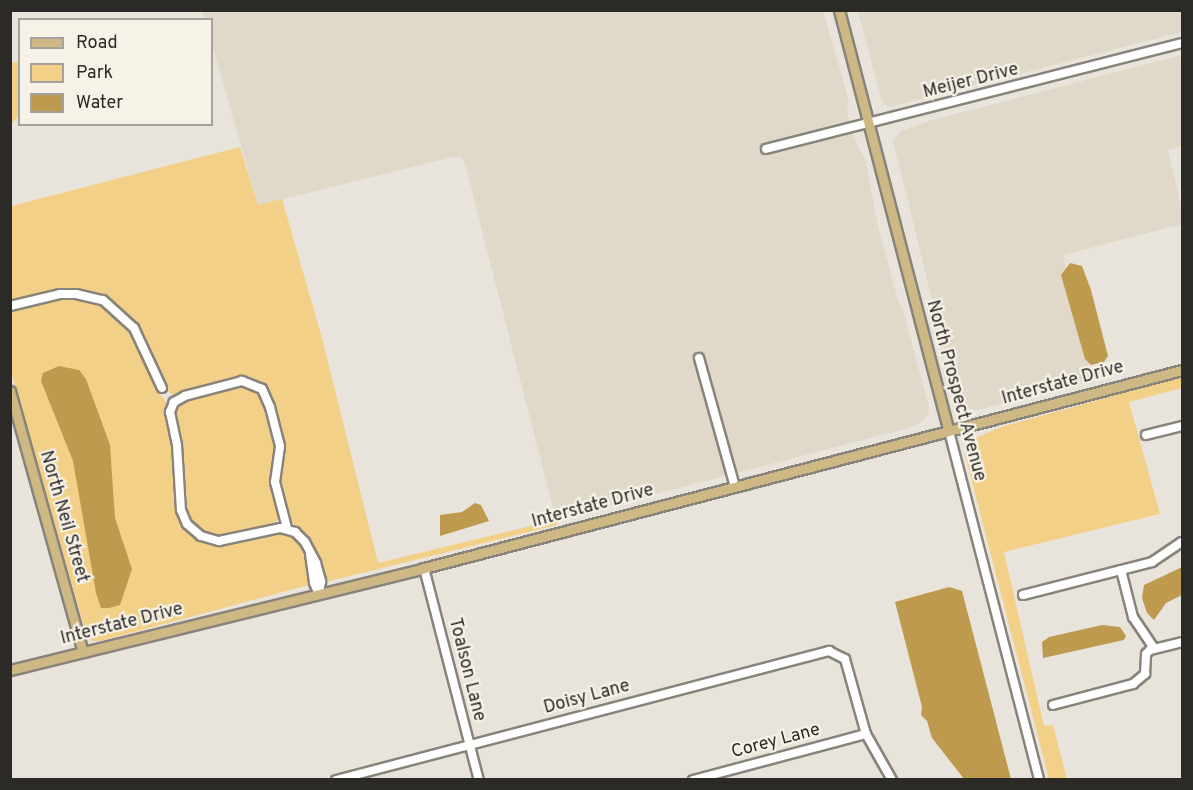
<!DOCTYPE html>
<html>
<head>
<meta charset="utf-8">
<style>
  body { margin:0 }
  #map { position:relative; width:1193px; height:790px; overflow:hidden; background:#e9e4db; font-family:Overpass,sans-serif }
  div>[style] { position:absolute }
  .built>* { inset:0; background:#e0d8c9 }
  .green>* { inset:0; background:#f3d087 }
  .water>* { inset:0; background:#be9a4e }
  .roads { filter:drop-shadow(2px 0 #88837b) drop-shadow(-2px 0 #88837b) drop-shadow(0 2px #88837b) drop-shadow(0 -2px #88837b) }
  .minor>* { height:8px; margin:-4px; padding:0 4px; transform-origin:4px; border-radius:4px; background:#fff }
  .major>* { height:9px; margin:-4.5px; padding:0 4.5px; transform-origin:4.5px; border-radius:4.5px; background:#ceb884 }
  span { translate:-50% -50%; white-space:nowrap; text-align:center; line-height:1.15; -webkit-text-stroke:4.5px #f6f2e8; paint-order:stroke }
  .street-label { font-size:18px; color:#2c2a27 }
  .frame { position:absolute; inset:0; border:12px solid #2c2a27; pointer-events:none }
  .legend { position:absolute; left:18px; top:18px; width:195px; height:108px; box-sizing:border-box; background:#f6f2e8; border:2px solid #a5a29b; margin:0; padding:8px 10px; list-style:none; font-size:18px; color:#2c2a27 }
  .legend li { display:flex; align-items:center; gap:12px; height:30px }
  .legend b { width:30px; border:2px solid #a5a29b }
</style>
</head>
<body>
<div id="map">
  <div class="built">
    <div style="clip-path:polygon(202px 11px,823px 11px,849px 101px,847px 111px,855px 141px,865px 158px,878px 226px,899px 304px,902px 306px,929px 407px,928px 415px,919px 424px,905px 429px,556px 520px,464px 160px,459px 156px,449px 158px,258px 205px,212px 44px,212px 20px,205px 19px)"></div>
    <div style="clip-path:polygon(858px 11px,1182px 11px,1182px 32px,890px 107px,882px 102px)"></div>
    <div style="clip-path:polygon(1182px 55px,1182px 146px,1168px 150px,1182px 210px,1182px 224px,1063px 255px,1093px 380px,978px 410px,963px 408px,956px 397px,893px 141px,901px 131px,932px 120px)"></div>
  </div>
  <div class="green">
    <div style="clip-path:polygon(19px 61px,19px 116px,11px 124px,11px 63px)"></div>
    <div style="clip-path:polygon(240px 147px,258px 205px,282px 199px,322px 338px,378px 563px,556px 520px,557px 525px,326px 582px,308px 538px,288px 519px,279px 476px,285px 452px,284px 437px,272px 395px,265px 386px,248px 376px,239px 376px,172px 395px,165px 386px,137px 326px,123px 310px,106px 298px,70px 290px,11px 304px,11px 206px)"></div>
    <div style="clip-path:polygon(63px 297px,86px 299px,110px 309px,130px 329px,138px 343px,159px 393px,168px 404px,165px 411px,176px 473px,177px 507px,183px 526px,204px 543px,219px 545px,281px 531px,293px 535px,303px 548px,311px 579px,309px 585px,100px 641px,93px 641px,87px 637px,11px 371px,10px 308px)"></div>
    <div style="clip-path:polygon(1182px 377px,1182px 388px,1129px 402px,1160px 514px,1004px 552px,1044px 726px,1053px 725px,1067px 779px,1049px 779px,965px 455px,967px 447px,973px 439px,1001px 427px)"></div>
    <div style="clip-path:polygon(240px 386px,253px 389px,264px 403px,275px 449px,270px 477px,279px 519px,271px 525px,216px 536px,199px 529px,188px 516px,184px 462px,175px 411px,179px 403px,184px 400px)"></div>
  </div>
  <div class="water">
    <div style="clip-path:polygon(1070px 263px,1082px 266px,1091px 290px,1108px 356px,1104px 362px,1091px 365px,1085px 359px,1061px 275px)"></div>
    <div style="clip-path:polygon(59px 366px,79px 370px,86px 379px,110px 445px,115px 518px,132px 569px,120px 605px,109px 608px,101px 608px,96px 593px,73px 461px,41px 381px,43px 373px)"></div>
    <div style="clip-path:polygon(475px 503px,481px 505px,489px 521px,440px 536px,440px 515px,462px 512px)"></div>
    <div style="clip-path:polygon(1182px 567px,1182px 595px,1166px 603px,1154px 620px,1147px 613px,1142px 598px,1144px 585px)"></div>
    <div style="clip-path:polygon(949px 587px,962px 591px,1011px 779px,964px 779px,932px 738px,927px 721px,921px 715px,922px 707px,895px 602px)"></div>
    <div style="clip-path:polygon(1102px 625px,1120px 627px,1126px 636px,1124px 640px,1043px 658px,1042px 642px,1049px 637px)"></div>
  </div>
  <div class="roads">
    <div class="minor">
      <div style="left:766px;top:149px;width:429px;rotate:-14.3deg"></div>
      <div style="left:10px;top:306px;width:51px;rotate:-13.5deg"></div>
      <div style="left:60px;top:294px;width:16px"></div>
      <div style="left:76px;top:294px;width:28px;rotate:13deg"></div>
      <div style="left:103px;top:300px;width:42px;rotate:42.1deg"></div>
      <div style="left:134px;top:328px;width:66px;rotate:65deg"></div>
      <div style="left:699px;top:358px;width:134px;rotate:74.4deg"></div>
      <div style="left:949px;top:431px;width:360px;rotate:75.5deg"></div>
      <div style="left:1146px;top:435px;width:37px;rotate:-14deg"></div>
      <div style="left:287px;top:528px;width:48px;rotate:-104.6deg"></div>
      <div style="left:275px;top:482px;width:36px;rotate:-82deg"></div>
      <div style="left:280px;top:446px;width:40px;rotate:-104.4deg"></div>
      <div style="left:270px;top:407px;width:20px;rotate:-114deg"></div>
      <div style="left:262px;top:389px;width:22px;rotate:-158deg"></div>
      <div style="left:242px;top:381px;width:59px;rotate:165.3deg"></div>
      <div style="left:185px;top:396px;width:13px;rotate:151deg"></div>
      <div style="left:174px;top:402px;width:11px;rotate:112deg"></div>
      <div style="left:170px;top:412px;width:34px;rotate:78deg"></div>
      <div style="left:177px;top:445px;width:65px;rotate:86.5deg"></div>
      <div style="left:181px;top:510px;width:15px;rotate:67deg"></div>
      <div style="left:187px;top:524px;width:18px;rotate:41deg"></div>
      <div style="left:201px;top:536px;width:19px;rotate:16deg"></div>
      <div style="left:219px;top:541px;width:62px;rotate:-12deg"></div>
      <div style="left:280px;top:528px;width:16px;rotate:15deg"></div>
      <div style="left:295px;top:532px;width:14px;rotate:45deg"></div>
      <div style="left:305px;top:542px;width:24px;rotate:62deg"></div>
      <div style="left:316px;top:563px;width:19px;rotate:74deg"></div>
      <div style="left:321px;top:581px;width:13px;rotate:99deg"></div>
      <div style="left:310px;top:554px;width:29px;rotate:82deg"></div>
      <div style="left:314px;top:583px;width:12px;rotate:66deg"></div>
      <div style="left:424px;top:568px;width:219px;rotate:75.5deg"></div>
      <div style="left:1121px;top:570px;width:49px;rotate:75.7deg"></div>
      <div style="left:1133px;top:617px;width:37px;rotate:56deg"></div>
      <div style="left:1023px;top:595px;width:133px;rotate:-14.3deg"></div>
      <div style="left:1152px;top:562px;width:36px;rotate:-34deg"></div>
      <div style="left:1053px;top:705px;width:83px;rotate:-14.7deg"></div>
      <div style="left:1133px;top:684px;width:16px;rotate:-40deg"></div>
      <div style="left:1145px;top:674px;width:20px;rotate:-87deg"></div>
      <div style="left:1146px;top:654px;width:6px;rotate:-45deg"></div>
      <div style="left:1150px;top:650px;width:33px;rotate:-14deg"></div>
      <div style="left:336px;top:780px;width:510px;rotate:-14.66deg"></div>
      <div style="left:829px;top:651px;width:18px;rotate:27deg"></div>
      <div style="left:845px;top:659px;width:78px;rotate:74.4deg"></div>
      <div style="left:866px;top:734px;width:53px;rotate:60.5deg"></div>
      <div style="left:693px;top:780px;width:179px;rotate:-14.9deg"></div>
    </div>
    <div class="major">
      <div style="left:839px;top:10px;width:435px;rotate:75.4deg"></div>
      <div style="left:10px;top:391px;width:271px;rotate:74.4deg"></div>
      <div style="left:10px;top:670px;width:426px;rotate:-13.8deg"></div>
      <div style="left:424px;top:568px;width:783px;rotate:-14.64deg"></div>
    </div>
  </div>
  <div class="street-label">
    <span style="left:971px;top:82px;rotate:-14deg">Meijer Drive</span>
    <span style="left:1063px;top:384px;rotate:-15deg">Interstate Drive</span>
    <span style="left:955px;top:391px;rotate:75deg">North Prospect Avenue</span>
    <span style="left:593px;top:507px;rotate:-15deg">Interstate Drive</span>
    <span style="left:63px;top:517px;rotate:74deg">North Neil Street</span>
    <span style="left:122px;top:625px;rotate:-14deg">Interstate Drive</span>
    <span style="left:466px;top:670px;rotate:76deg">Toalson Lane</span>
    <span style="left:587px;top:698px;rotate:-15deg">Doisy Lane</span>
    <span style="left:776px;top:742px;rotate:-15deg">Corey Lane</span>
  </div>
  <div class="frame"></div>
  <ul class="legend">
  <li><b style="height:8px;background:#ceb884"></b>Road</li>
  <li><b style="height:16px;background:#f3d087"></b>Park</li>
  <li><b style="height:16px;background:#be9a4e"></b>Water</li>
  </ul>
</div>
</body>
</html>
